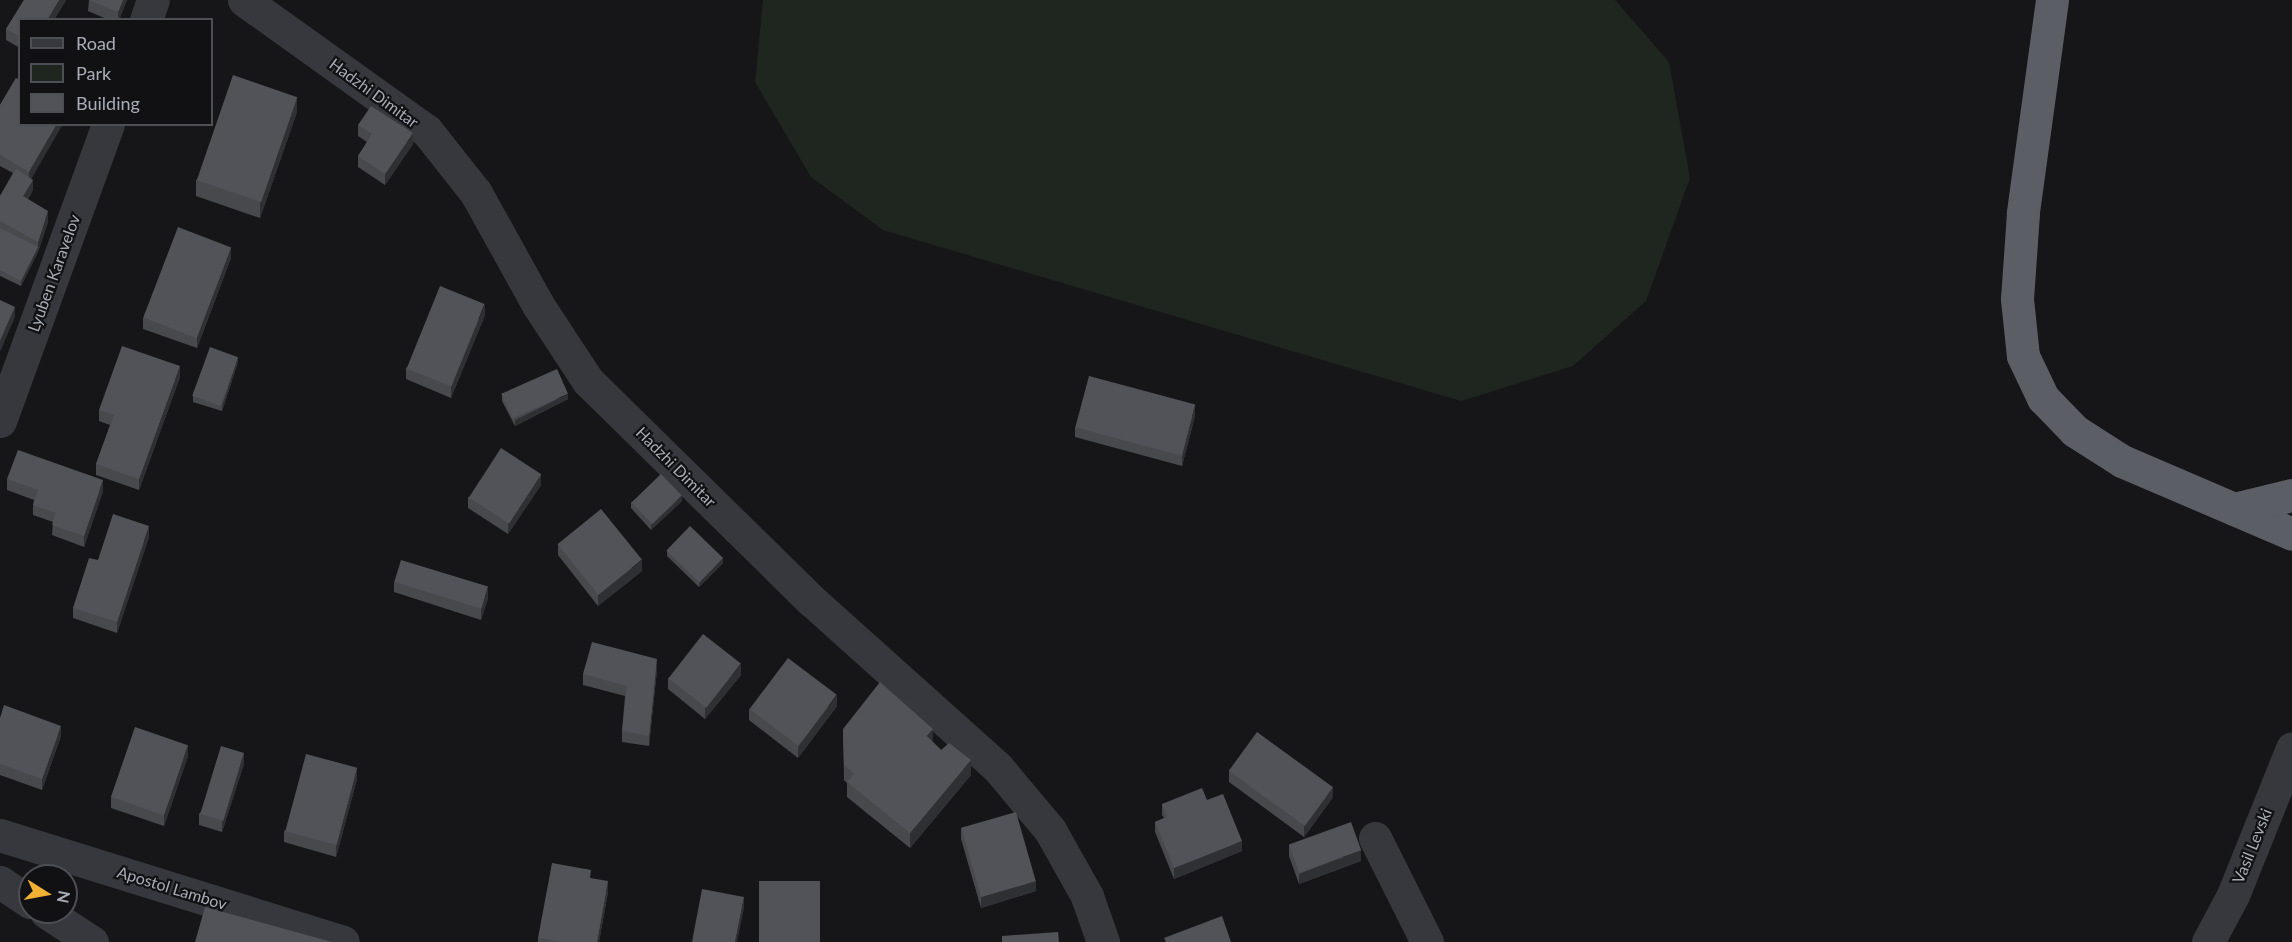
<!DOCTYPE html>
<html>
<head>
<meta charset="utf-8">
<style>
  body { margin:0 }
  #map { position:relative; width:2292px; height:942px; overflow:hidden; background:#161618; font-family:Lato,sans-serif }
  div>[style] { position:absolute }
  .green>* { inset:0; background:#1e261f }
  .minor>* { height:33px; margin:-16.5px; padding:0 16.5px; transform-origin:16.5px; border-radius:16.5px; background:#37383d }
  .tertiary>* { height:33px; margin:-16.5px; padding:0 16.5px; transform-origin:16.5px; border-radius:16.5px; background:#37383d }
  .trunk>* { height:33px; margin:-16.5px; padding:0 16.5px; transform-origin:16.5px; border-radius:16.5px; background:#5b5e65 }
  .wall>* { inset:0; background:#47494d }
  .shaded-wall>* { inset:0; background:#2f3033 }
  .building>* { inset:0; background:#525359; transform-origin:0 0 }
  span { translate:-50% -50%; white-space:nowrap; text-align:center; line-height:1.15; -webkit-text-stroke:4.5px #111113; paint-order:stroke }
  .street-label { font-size:16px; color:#a8adb8 }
  .legend { position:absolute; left:18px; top:18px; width:195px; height:108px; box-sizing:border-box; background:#111113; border:2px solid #4d4f55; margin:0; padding:8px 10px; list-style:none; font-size:18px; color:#a8adb8 }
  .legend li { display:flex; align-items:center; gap:12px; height:30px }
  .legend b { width:30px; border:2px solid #4d4f55 }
  .north { position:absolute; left:18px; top:864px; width:60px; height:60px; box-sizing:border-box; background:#111113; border:2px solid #4d4f55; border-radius:50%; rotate:101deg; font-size:16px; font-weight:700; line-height:24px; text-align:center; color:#a8adb8 }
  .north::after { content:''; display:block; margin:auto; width:21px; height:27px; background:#f2b134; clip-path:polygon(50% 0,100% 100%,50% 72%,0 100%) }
</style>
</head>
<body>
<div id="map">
  <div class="green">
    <div style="clip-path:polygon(763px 0,1615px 0,1669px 62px,1690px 178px,1646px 301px,1573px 366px,1461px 401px,883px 230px,811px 177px,755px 82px)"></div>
  </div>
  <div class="minor">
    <div style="left:244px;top:0;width:225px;rotate:35.6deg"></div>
    <div style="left:427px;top:131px;width:79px;rotate:51.7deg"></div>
    <div style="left:476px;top:193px;width:128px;rotate:61deg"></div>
    <div style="left:538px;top:305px;width:91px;rotate:56.7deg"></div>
    <div style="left:588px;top:381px;width:313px;rotate:44.5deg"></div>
    <div style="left:811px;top:600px;width:251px;rotate:41.9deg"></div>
    <div style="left:998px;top:768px;width:81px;rotate:50deg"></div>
    <div style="left:1050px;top:830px;width:76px;rotate:60.7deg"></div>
    <div style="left:1087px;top:896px;width:49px;rotate:70.8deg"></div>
    <div style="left:146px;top:20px;width:21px;rotate:-71deg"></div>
    <div style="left:0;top:421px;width:316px;rotate:-70deg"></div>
    <div style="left:0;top:835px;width:359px;rotate:17.3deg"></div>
    <div style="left:1375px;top:838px;width:116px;rotate:63.4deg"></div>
    <div style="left:0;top:882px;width:36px;rotate:34deg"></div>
    <div style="left:46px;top:912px;width:55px;rotate:33.1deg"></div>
  </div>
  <div class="tertiary">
    <div style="left:2208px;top:942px;width:53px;rotate:-62deg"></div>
    <div style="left:2233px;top:895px;width:158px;rotate:-68.1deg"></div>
  </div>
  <div class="trunk">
    <div style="left:2052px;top:0;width:215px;rotate:97.8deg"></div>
    <div style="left:2023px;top:213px;width:86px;rotate:94deg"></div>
    <div style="left:2017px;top:299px;width:57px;rotate:84deg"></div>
    <div style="left:2023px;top:356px;width:47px;rotate:64.5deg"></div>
    <div style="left:2043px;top:398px;width:46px;rotate:45.9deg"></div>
    <div style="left:2075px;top:431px;width:56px;rotate:32.6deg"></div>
    <div style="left:2122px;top:461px;width:185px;rotate:23.2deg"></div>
    <div style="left:2234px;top:509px;width:60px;rotate:-13.6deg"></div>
  </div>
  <div class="wall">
    <div style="clip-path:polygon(24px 0,66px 0,54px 20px,20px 20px,20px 48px,6px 40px,6px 29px)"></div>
    <div style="clip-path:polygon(89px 0,127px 0,119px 20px,109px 20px,88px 11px)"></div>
    <div style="clip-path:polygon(16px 78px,33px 190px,28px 199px,48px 222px,38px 252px,21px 286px,0 276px,0 196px,13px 173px,0 166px,0 105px)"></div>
    <div style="clip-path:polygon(297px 112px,260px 218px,196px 196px,196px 180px)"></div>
    <div style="clip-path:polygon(358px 125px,413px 144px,385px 185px,358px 167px,358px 156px,367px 142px,358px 136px)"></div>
    <div style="clip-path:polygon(231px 258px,197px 348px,143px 329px,143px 318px)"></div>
    <div style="clip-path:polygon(485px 315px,451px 398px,406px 379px,406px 368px)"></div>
    <div style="clip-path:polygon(238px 362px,222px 411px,193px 402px,193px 396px)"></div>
    <div style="clip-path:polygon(180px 377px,139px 490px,96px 475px,96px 464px,110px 425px,99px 421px,99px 410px)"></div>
    <div style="clip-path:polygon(502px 395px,568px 399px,515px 426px,502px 401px)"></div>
    <div style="clip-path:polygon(1195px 416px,1182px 466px,1075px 437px,1075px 427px)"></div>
    <div style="clip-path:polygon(7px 479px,103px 491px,84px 547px,52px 535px,53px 522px,33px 515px,33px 505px,34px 500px,7px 490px)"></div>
    <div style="clip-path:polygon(541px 485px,508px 534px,468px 508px,468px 497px)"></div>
    <div style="clip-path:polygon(682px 501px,651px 530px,631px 508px,631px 502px)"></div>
    <div style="clip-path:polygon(149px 537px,117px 633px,73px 618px,73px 608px)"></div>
    <div style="clip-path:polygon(558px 545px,642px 571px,598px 606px,558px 555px)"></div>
    <div style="clip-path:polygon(667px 551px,723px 563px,699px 587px,667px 556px)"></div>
    <div style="clip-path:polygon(394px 582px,488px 598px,481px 620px,394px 592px)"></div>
    <div style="clip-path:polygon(657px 670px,649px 746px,622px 742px,622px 731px,625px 696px,583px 685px,583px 674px)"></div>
    <div style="clip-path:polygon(741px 675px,705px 719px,668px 689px,668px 678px)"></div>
    <div style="clip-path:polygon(837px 706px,798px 758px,749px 720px,749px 709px)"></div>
    <div style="clip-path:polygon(0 718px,61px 736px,42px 790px,0 775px)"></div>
    <div style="clip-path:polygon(843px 729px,933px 742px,941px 750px,971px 775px,910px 848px,847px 797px,847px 783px,844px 780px)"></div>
    <div style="clip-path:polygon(188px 756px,164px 826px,111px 808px,111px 797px)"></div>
    <div style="clip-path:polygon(244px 764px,222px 832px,199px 825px,199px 814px)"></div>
    <div style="clip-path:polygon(1229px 771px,1333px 797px,1304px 837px,1229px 782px)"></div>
    <div style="clip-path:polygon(357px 779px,336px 857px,284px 842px,284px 831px)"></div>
    <div style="clip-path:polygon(1207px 800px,1242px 851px,1174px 879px,1155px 832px,1155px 822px,1164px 818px,1162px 815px,1162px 804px)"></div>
    <div style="clip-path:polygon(961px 828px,1036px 891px,981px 908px,961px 839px)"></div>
    <div style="clip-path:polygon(1289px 845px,1361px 861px,1299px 884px,1289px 856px)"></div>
    <div style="clip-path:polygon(591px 878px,608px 892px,599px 942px,538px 942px,538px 938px)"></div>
  </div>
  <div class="shaded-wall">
    <div style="clip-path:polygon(59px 0,66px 0,54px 20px,47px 20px)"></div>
    <div style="clip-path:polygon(123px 0,127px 0,119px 20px,118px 20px,118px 12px)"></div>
    <div style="clip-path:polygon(297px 97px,297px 112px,260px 218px,260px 203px)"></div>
    <div style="clip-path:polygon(57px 124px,63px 124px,29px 183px,29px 172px)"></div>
    <div style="clip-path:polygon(413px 133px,413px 144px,385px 185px,385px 174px)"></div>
    <div style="clip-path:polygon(33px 180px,33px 190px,23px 207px,23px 196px)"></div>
    <div style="clip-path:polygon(48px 211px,48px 222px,38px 252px,21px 286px,21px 281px,38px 247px,38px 242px)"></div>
    <div style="clip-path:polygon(231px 247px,231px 258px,197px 348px,197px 338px)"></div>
    <div style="clip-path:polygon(485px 304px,485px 315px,451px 398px,451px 387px)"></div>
    <div style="clip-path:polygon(15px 307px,15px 317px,0 352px,0 341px)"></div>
    <div style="clip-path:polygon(238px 357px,238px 362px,222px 411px,222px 406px)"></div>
    <div style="clip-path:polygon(180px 366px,180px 377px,139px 490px,139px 479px)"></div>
    <div style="clip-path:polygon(568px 394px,568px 399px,515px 426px,515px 420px)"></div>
    <div style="clip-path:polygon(1195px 405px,1195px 416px,1182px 466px,1182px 456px)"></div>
    <div style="clip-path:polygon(541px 474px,541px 485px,508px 534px,508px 524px)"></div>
    <div style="clip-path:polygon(103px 480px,103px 491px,84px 547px,84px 536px)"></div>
    <div style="clip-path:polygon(682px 496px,682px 501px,651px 530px,651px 524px)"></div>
    <div style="clip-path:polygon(149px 526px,149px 537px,117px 633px,117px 622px)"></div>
    <div style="clip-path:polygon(723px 558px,723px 563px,699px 587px,699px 582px)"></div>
    <div style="clip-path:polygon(642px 560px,642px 571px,598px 606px,598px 595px)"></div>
    <div style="clip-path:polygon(488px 587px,488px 598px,481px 620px,481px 609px)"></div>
    <div style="clip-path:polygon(657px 659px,657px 670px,649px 746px,649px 736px)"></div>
    <div style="clip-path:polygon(741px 664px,741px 675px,705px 719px,705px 708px)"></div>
    <div style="clip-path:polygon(837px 695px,837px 706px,798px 758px,798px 747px)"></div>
    <div style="clip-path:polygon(61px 726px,61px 736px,42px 790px,42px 779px)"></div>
    <div style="clip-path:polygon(933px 729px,933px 744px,927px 736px)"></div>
    <div style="clip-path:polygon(188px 745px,188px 756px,164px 826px,164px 815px)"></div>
    <div style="clip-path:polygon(244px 753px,244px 764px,222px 832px,222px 821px)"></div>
    <div style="clip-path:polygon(971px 760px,971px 775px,910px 848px,910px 833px)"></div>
    <div style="clip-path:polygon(357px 768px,357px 779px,336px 857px,336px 846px)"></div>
    <div style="clip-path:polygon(1333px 787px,1333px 797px,1304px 837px,1304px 826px)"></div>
    <div style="clip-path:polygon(1242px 841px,1242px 851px,1174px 879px,1174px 868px)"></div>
    <div style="clip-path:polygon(1361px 850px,1361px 861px,1299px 884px,1299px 874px)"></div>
    <div style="clip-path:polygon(608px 881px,608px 892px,599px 942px,597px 942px)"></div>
    <div style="clip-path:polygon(1036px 881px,1036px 891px,981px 908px,981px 897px)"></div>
    <div style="clip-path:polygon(744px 897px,744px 908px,737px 942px,735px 942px)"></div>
  </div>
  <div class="building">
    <div style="clip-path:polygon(24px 0,59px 0,47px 20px,20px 20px,20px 37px,6px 29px)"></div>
    <div style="clip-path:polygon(89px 0,123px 0,118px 12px)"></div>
    <div style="left:233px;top:75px;width:68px;height:111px;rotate:19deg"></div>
    <div style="clip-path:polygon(16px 78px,20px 80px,20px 124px,57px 124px,29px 172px,0 155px,0 105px)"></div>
    <div style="clip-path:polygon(371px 106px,413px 133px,385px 174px,358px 156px,372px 134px,358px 125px)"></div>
    <div style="clip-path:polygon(16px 169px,33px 180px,23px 196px,48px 211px,38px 242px,0 221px,0 196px)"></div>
    <div style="left:178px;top:227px;width:57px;height:97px;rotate:21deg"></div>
    <div style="clip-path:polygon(0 228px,38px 247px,21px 281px,0 270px)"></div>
    <div style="left:440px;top:286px;width:48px;height:89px;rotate:22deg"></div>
    <div style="clip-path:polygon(0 300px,15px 307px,0 341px)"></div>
    <div style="clip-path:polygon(122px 346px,180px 366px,139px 479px,96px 464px,114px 415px,99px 410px)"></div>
    <div style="left:210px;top:347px;width:30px;height:52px;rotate:20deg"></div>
    <div style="left:557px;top:369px;width:27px;height:61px;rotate:66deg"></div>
    <div style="left:1089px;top:376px;width:110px;height:53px;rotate:15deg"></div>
    <div style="left:501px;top:448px;width:48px;height:59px;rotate:33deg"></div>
    <div style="clip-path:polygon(18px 450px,103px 480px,84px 536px,52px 525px,56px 513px,33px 505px,38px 490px,7px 479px)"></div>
    <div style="left:661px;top:474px;width:30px;height:41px;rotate:46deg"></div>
    <div style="left:601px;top:509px;width:65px;height:56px;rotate:51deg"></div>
    <div style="clip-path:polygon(113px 514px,149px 526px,117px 622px,73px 608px,89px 558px,98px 560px)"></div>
    <div style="left:690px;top:526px;width:46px;height:34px;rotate:44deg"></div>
    <div style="left:401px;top:560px;width:91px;height:23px;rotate:17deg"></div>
    <div style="left:703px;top:634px;width:48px;height:56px;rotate:38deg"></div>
    <div style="clip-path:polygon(592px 642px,657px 659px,649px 736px,622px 731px,627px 686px,583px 674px)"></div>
    <div style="left:788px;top:658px;width:61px;height:64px;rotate:37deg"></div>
    <div style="clip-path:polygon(880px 682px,933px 729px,927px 736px,941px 750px,949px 743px,971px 760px,910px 833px,847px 782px,854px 774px,844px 765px,843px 729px)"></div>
    <div style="clip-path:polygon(4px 705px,61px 726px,42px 779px,0 764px,0 718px)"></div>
    <div style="left:135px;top:727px;width:56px;height:74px;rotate:19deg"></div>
    <div style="left:1257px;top:732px;width:94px;height:48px;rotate:36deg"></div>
    <div style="left:221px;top:746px;width:24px;height:71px;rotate:17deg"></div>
    <div style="left:306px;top:754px;width:53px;height:80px;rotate:15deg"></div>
    <div style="clip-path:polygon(1202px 788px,1207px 800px,1223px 794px,1242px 841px,1174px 868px,1155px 822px,1167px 817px,1162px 804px)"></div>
    <div style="left:1016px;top:812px;width:72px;height:57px;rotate:74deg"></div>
    <div style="left:1351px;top:822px;width:30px;height:66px;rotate:70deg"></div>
    <div style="clip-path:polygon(552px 863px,591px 870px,590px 878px,608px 881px,597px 942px,563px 942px,538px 938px)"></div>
    <div style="left:759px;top:881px;width:61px;height:61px"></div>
    <div style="clip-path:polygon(702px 889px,744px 897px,735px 942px,692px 942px)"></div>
    <div style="clip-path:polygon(205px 907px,332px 942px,195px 942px)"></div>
    <div style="clip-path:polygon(1222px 916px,1231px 942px,1166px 942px,1164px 938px)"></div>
    <div style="clip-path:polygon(1058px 932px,1059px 942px,1002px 942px,1002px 936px)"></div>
  </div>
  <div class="street-label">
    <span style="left:374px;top:93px;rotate:36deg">Hadzhi Dimitar</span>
    <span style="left:54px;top:273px;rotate:-70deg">Lyuben Karavelov</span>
    <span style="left:676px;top:467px;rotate:45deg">Hadzhi Dimitar</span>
    <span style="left:2252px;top:846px;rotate:-68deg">Vasil Levski</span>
    <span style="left:172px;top:888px;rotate:17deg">Apostol Lambov</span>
  </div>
  <ul class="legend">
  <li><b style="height:8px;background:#37383d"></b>Road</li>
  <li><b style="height:16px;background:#1e261f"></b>Park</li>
  <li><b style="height:16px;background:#525359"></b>Building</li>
  </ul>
  <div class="north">N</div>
</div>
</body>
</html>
